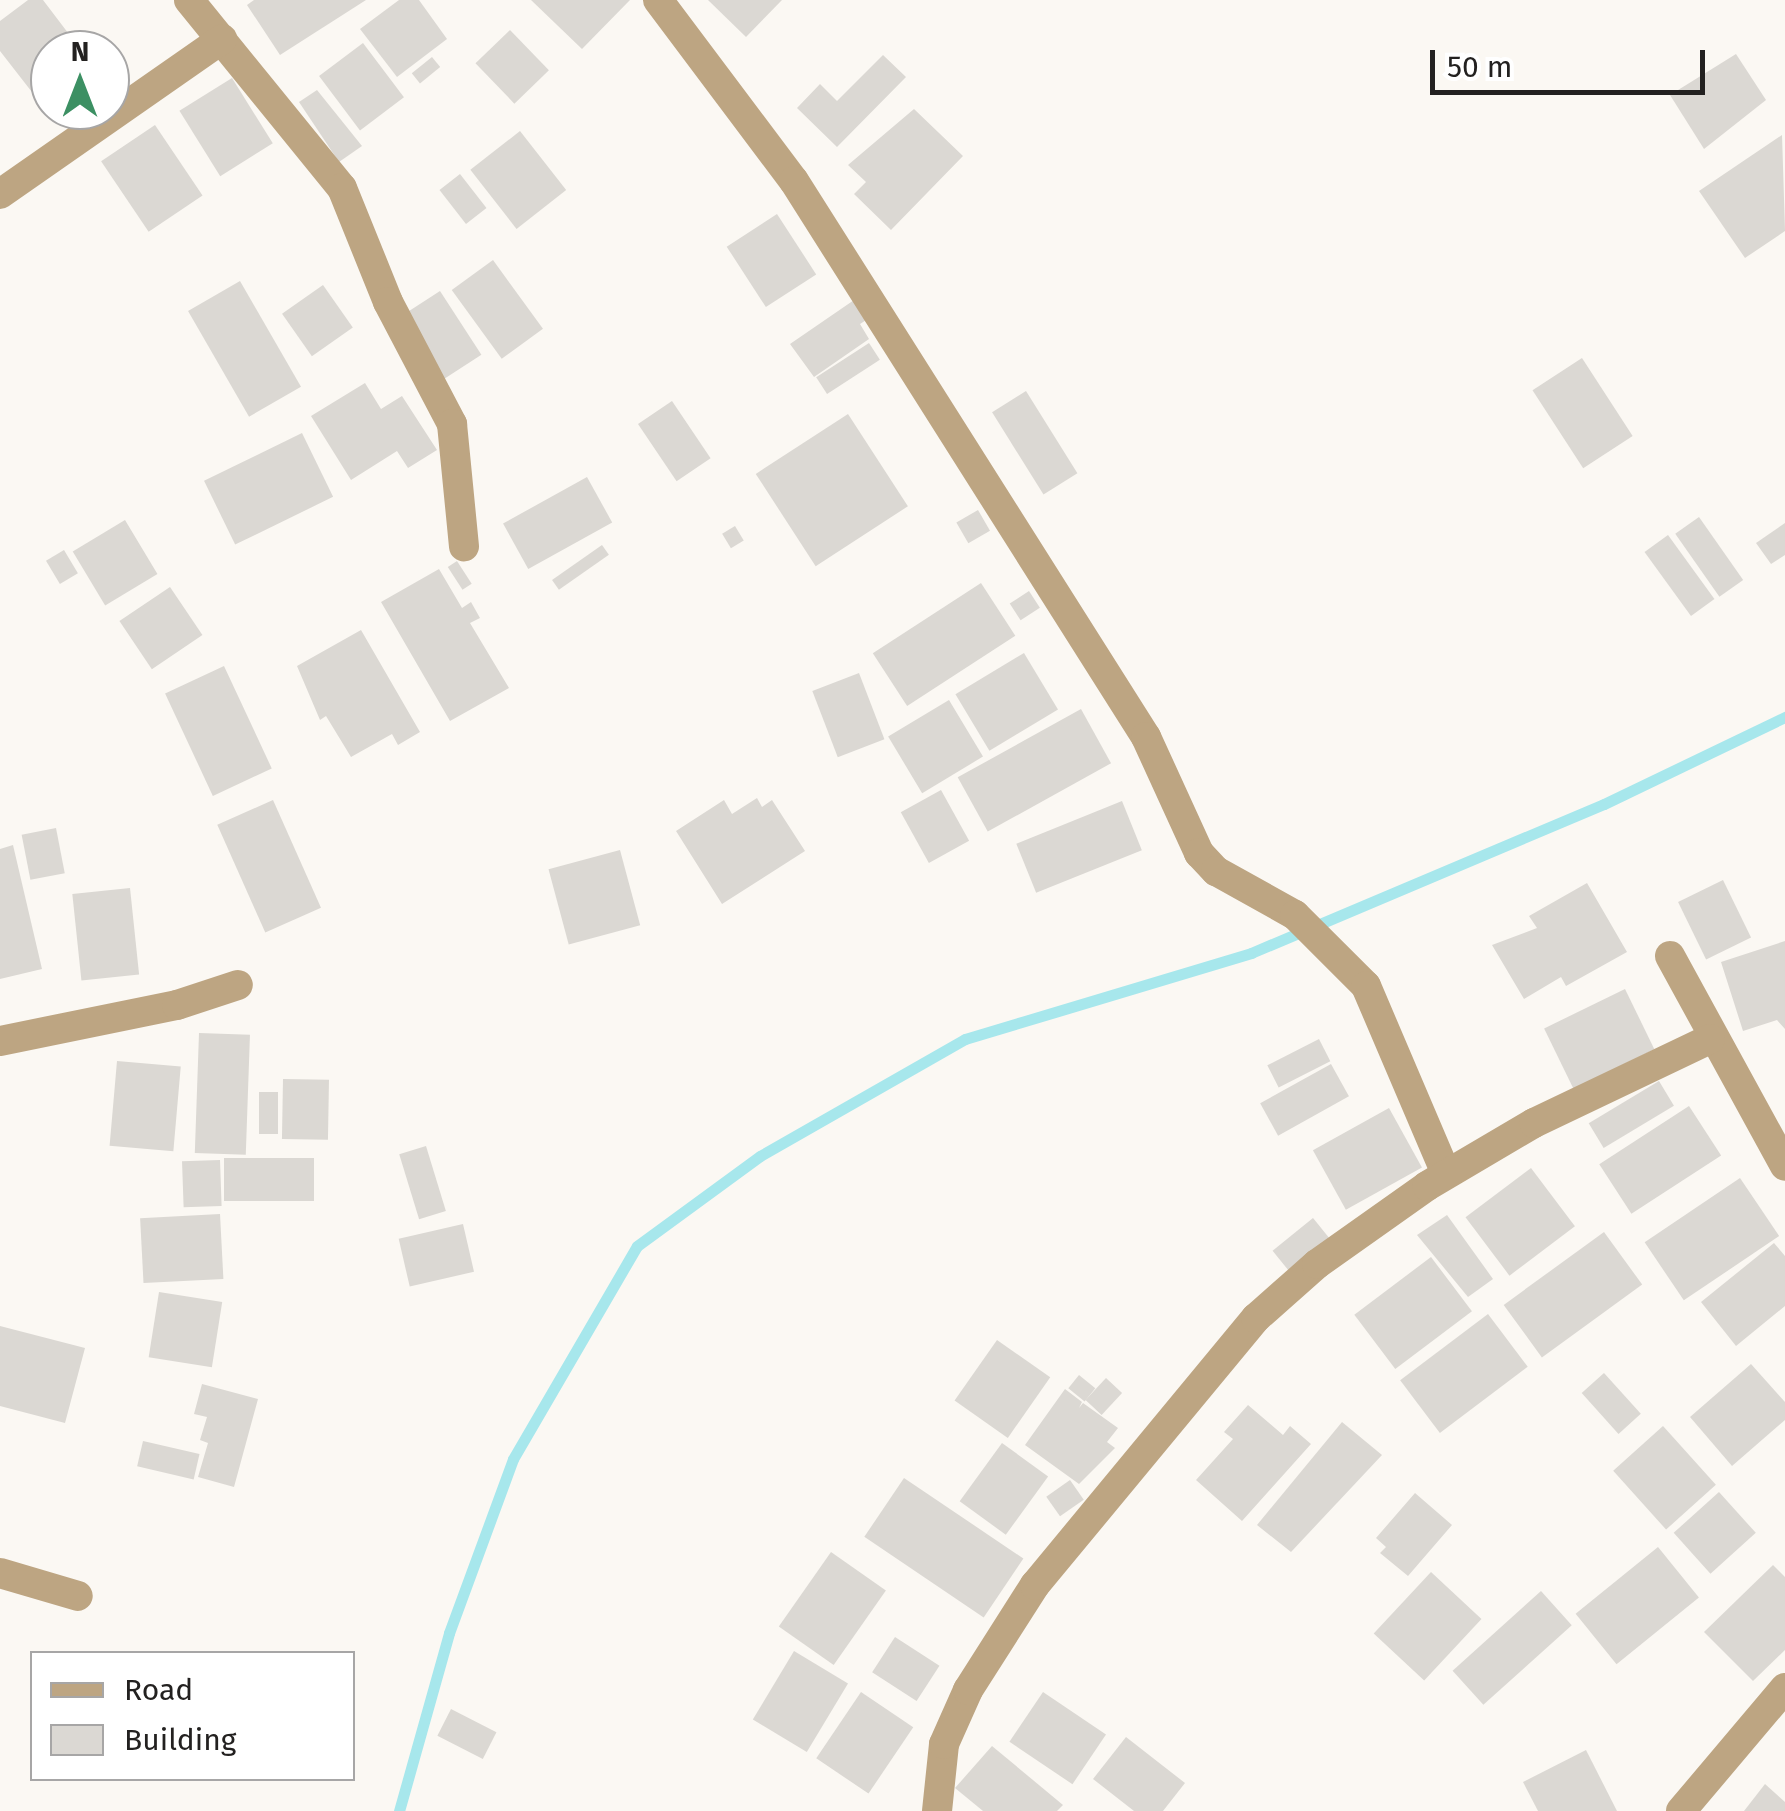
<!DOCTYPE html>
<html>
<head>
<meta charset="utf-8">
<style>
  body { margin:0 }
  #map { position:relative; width:1785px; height:1811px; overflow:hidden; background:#fbf8f3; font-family:"Fira Sans",sans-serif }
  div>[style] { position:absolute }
  .stream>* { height:11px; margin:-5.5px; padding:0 5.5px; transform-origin:5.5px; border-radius:5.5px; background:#a7e7ec }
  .building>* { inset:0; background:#dbd8d3; transform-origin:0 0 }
  .minor>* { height:30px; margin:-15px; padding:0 15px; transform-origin:15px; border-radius:15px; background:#bda582 }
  span { translate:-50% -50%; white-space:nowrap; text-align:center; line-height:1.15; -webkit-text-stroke:8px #fff; paint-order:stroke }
  .legend { position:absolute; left:30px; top:1651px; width:325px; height:130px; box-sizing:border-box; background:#fff; border:2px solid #a7a6a6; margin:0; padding:12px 18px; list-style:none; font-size:30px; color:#232120 }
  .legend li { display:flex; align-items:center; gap:20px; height:50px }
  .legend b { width:50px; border:2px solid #a7a6a6 }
  .north { position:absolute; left:30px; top:30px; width:100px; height:100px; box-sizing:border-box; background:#fff; border:2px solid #a7a6a6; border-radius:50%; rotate:0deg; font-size:28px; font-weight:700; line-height:40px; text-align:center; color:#232120 }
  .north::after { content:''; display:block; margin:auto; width:35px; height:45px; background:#3c9063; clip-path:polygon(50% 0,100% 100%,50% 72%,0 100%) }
  .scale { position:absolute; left:1430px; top:50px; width:275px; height:45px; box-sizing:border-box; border:5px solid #232120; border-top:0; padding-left:12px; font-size:30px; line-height:35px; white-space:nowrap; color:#232120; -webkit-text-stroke:8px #fff; paint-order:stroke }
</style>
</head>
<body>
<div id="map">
  <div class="stream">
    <div style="left:399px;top:1811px;width:185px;rotate:-74.3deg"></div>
    <div style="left:449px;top:1633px;width:185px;rotate:-69.8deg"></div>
    <div style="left:513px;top:1459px;width:246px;rotate:-59.8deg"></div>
    <div style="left:637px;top:1246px;width:152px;rotate:-36.2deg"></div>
    <div style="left:760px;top:1156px;width:236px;rotate:-29.7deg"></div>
    <div style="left:965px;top:1039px;width:299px;rotate:-16.7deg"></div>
    <div style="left:1251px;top:953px;width:383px;rotate:-22.9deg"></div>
    <div style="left:1604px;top:804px;width:201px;rotate:-25.7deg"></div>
  </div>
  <div class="building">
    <div style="clip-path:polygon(28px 0,43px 0,81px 50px,50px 50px,50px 85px,35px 96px,0 51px,0 21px)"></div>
    <div style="clip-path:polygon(254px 0,366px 0,280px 55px,247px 5px)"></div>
    <div style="clip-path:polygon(399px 0,419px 0,447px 39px,397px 77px,360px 29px)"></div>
    <div style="clip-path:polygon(531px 0,630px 0,582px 49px)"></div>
    <div style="clip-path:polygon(708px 0,782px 0,746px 37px)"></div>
    <div style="left:510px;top:30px;width:56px;height:48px;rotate:46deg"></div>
    <div style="left:363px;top:43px;width:68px;height:55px;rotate:53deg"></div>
    <div style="clip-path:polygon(1736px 54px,1766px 100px,1704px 149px,1670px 95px)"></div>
    <div style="clip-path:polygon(883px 55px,906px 77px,837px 147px,797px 108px,820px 84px,837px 101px)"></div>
    <div style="left:432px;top:57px;width:13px;height:26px;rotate:51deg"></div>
    <div style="left:232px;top:78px;width:77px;height:62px;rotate:58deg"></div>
    <div style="clip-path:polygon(317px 90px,362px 146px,339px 162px,299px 102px)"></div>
    <div style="clip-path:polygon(914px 109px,963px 156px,891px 230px,854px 194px,866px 182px,848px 165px)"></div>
    <div style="left:155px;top:125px;width:85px;height:65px;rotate:56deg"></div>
    <div style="left:520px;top:131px;width:75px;height:63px;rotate:52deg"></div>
    <div style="clip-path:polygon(1782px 135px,1785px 231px,1745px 258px,1699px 191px)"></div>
    <div style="left:460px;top:174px;width:43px;height:26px;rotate:52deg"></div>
    <div style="left:777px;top:214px;width:72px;height:60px;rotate:57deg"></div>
    <div style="left:493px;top:260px;width:85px;height:51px;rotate:54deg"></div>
    <div style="left:240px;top:281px;width:122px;height:60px;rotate:60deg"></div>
    <div style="left:323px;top:285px;width:52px;height:50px;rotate:55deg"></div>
    <div style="left:440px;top:291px;width:76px;height:46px;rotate:57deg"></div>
    <div style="clip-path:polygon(857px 298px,871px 317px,860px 324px,869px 339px,814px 377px,790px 344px)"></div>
    <div style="left:869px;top:343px;width:20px;height:63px;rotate:57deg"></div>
    <div style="left:1582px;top:358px;width:93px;height:59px;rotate:57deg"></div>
    <div style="clip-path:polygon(365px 383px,381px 409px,402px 396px,437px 450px,408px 468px,397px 451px,351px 480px,311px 416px)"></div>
    <div style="left:1026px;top:391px;width:97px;height:40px;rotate:58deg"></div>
    <div style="left:672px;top:401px;width:69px;height:41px;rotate:56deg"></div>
    <div style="left:848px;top:414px;width:110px;height:110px;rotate:57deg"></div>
    <div style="left:302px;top:433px;width:71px;height:109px;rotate:64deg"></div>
    <div style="left:587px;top:477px;width:52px;height:96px;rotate:61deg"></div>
    <div style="left:978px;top:510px;width:24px;height:25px;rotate:60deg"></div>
    <div style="left:1699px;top:517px;width:77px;height:29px;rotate:55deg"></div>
    <div style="left:125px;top:520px;width:63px;height:61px;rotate:59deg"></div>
    <div style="clip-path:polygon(1785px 523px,1785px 555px,1771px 564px,1756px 543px)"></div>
    <div style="left:735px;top:526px;width:17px;height:15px;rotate:59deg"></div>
    <div style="left:1668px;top:535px;width:79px;height:29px;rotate:54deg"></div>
    <div style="left:602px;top:545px;width:12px;height:61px;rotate:55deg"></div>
    <div style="left:64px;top:550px;width:27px;height:21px;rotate:59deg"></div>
    <div style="left:457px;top:561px;width:27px;height:11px;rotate:57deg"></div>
    <div style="clip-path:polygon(439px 569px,462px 608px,471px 602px,480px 618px,470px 623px,509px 688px,450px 721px,381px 602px)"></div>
    <div style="left:981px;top:583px;width:63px;height:129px;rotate:57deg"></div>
    <div style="left:170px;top:587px;width:58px;height:61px;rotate:56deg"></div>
    <div style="left:1029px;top:591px;width:20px;height:23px;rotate:57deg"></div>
    <div style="clip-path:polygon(361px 630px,420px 732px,398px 745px,392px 734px,351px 757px,326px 716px,320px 720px,297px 666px)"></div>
    <div style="left:1024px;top:653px;width:66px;height:80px;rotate:59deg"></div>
    <div style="left:224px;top:666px;width:113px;height:65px;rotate:65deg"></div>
    <div style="left:859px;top:673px;width:71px;height:50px;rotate:69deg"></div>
    <div style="left:949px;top:700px;width:66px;height:71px;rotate:59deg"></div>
    <div style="left:1081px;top:709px;width:62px;height:141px;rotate:61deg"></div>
    <div style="left:941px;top:790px;width:58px;height:46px;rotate:61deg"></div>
    <div style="clip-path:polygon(757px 798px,762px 807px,772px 800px,805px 851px,722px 904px,676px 831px,724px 800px,732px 814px)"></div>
    <div style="left:273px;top:800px;width:118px;height:61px;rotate:66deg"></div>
    <div style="left:1122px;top:801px;width:53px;height:114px;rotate:68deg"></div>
    <div style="left:56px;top:828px;width:46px;height:35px;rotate:79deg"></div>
    <div style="clip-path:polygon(13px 845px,42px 969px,0 979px,0 849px)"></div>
    <div style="left:620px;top:850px;width:78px;height:74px;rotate:75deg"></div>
    <div style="left:1723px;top:880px;width:64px;height:50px;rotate:64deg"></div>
    <div style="clip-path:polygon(1587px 883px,1627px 952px,1566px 986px,1561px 977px,1524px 999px,1492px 945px,1537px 928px,1529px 916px)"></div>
    <div style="left:130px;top:888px;width:87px;height:58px;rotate:84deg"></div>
    <div style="clip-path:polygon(1785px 941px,1785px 1029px,1777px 1020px,1743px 1031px,1721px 962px)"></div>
    <div style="left:1625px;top:989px;width:67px;height:90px;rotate:64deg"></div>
    <div style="left:199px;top:1033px;width:51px;height:120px;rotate:2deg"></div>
    <div style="left:1319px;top:1039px;width:25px;height:58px;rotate:63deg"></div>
    <div style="left:117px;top:1061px;width:64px;height:85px;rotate:5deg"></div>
    <div style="left:1331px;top:1064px;width:37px;height:81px;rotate:61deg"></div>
    <div style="left:283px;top:1079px;width:46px;height:60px;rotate:1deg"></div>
    <div style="left:1659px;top:1081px;width:29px;height:82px;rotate:59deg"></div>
    <div style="left:259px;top:1092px;width:19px;height:42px"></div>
    <div style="left:1689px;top:1106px;width:59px;height:107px;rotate:57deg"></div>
    <div style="left:1389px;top:1108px;width:68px;height:87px;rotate:61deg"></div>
    <div style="left:426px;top:1146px;width:68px;height:28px;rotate:73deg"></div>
    <div style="left:314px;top:1158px;width:43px;height:90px;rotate:90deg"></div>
    <div style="left:220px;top:1160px;width:46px;height:38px;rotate:88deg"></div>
    <div style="left:1531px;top:1168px;width:73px;height:82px;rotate:53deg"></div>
    <div style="left:1740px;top:1178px;width:70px;height:115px;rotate:56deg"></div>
    <div style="left:220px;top:1214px;width:65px;height:80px;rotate:87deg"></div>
    <div style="clip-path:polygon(1447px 1215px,1493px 1279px,1468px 1297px,1417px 1235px)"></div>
    <div style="left:1313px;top:1218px;width:28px;height:52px;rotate:51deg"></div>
    <div style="left:463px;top:1224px;width:49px;height:66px;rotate:77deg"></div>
    <div style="left:1604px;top:1232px;width:65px;height:124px;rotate:54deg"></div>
    <div style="clip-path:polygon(1774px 1243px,1785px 1256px,1785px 1306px,1736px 1346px,1701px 1302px)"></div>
    <div style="left:1431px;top:1257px;width:68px;height:96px;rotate:53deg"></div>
    <div style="left:159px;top:1292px;width:64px;height:66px;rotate:9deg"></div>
    <div style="left:1488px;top:1314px;width:66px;height:110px;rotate:53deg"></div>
    <div style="clip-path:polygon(0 1326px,85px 1348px,65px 1423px,0 1406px)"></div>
    <div style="left:997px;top:1340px;width:65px;height:74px;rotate:35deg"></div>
    <div style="clip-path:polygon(1751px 1364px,1785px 1402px,1785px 1420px,1732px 1466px,1690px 1417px)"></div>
    <div style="left:1604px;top:1373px;width:55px;height:30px;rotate:48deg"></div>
    <div style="left:1079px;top:1375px;width:21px;height:17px;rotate:39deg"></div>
    <div style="left:1106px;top:1378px;width:22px;height:30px;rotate:43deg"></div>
    <div style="clip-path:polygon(202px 1384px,258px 1399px,234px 1487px,198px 1477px,208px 1443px,200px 1440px,207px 1417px,194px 1414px)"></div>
    <div style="clip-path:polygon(1065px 1389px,1082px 1402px,1079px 1408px,1083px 1403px,1118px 1428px,1107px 1442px,1115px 1448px,1079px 1484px,1025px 1445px)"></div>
    <div style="clip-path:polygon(1248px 1405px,1283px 1435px,1290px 1426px,1311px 1444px,1242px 1521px,1196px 1480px,1233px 1439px,1224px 1432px)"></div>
    <div style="clip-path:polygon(1342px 1422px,1382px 1455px,1291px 1552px,1257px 1525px)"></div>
    <div style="left:1663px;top:1426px;width:79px;height:67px;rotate:48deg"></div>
    <div style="left:143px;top:1441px;width:58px;height:26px;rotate:13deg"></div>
    <div style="left:1002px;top:1443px;width:57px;height:72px;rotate:36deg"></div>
    <div style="left:904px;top:1478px;width:144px;height:71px;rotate:34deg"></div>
    <div style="left:1070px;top:1480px;width:24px;height:29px;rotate:55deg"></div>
    <div style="left:1719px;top:1492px;width:55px;height:61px;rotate:48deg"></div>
    <div style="clip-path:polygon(1415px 1493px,1452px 1525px,1408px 1576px,1380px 1553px,1386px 1547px,1376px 1538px)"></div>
    <div style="left:1658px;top:1547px;width:65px;height:106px;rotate:51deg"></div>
    <div style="left:831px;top:1552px;width:67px;height:91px;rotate:35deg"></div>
    <div style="clip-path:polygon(1773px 1565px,1785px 1577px,1785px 1650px,1753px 1681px,1704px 1632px)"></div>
    <div style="left:1431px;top:1572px;width:69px;height:84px;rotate:43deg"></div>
    <div style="left:1541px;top:1591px;width:46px;height:119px;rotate:48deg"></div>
    <div style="left:895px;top:1637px;width:53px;height:42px;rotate:33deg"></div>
    <div style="left:794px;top:1651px;width:63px;height:80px;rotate:31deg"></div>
    <div style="left:861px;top:1692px;width:63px;height:80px;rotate:34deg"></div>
    <div style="left:1043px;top:1692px;width:76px;height:60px;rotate:34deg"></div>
    <div style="left:451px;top:1709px;width:51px;height:30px;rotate:27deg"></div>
    <div style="clip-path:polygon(1126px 1737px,1185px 1783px,1163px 1811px,1134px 1811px,1093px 1779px)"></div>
    <div style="clip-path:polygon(992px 1746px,1063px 1805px,1057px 1811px,983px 1811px,955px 1788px)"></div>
    <div style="clip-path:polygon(1586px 1750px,1617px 1811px,1538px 1811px,1523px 1782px)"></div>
    <div style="clip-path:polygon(1765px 1784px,1785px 1802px,1785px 1811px,1744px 1811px)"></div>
  </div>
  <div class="minor">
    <div style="left:189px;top:0;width:242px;rotate:50.9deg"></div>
    <div style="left:342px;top:188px;width:123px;rotate:68deg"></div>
    <div style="left:388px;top:302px;width:138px;rotate:62.3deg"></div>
    <div style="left:452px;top:424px;width:123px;rotate:84.4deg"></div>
    <div style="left:658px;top:0;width:226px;rotate:53.1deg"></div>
    <div style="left:794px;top:181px;width:658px;rotate:57.66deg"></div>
    <div style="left:1146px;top:737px;width:128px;rotate:65.4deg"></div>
    <div style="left:1199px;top:853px;width:25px;rotate:47deg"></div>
    <div style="left:1216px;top:871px;width:90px;rotate:29.1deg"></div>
    <div style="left:1295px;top:915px;width:100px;rotate:45deg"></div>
    <div style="left:1366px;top:986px;width:204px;rotate:66.9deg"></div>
    <div style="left:0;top:194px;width:271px;rotate:-34.9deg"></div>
    <div style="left:1670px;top:956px;width:239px;rotate:61.3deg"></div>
    <div style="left:0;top:1041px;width:181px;rotate:-11.5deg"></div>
    <div style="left:177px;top:1005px;width:64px;rotate:-18.2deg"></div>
    <div style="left:0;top:1573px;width:81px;rotate:16.4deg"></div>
    <div style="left:937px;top:1811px;width:67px;rotate:-84deg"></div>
    <div style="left:944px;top:1744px;width:59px;rotate:-66deg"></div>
    <div style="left:968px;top:1690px;width:125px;rotate:-57.5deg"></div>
    <div style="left:1035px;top:1585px;width:347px;rotate:-50.4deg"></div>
    <div style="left:1256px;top:1318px;width:81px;rotate:-41.5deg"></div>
    <div style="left:1317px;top:1264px;width:135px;rotate:-35.3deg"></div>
    <div style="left:1427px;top:1186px;width:124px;rotate:-30.5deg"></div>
    <div style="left:1534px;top:1123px;width:195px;rotate:-25.5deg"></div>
    <div style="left:1681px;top:1811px;width:161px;rotate:-49.8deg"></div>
  </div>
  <ul class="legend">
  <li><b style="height:12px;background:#bda582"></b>Road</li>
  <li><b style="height:28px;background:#dbd8d3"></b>Building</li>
  </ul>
  <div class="north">N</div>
  <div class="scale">50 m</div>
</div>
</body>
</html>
